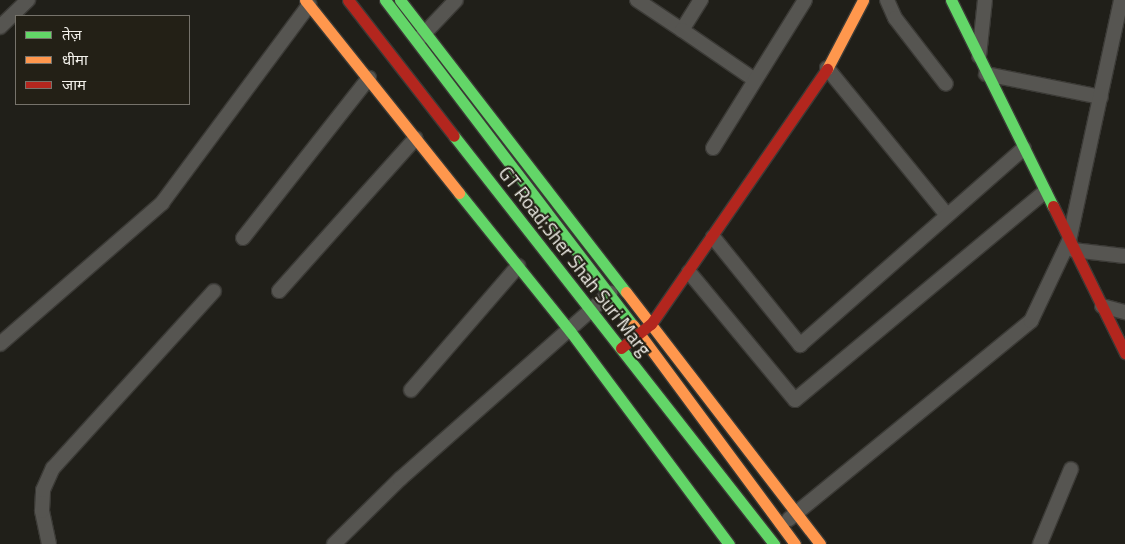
<!DOCTYPE html>
<html>
<head>
<meta charset="utf-8">
<style>
  body { margin:0 }
  #map { position:relative; width:1125px; height:544px; overflow:hidden; background:#201f19; font-family:"Titillium Web","Noto Sans Devanagari",sans-serif }
  div>[style] { position:absolute }
  .roads { filter:drop-shadow(1px 0 #3b3a36) drop-shadow(-1px 0 #3b3a36) drop-shadow(0 1px #3b3a36) drop-shadow(0 -1px #3b3a36) }
  .street>* { height:14px; margin:-7px; padding:0 7px; transform-origin:7px; border-radius:7px; background:#565551 }
  .fast>* { height:11px; margin:-5.5px; padding:0 5.5px; transform-origin:5.5px; border-radius:5.5px; background:#63d668 }
  .slow>* { height:11px; margin:-5.5px; padding:0 5.5px; transform-origin:5.5px; border-radius:5.5px; background:#ff974d }
  .jam>* { height:11px; margin:-5.5px; padding:0 5.5px; transform-origin:5.5px; border-radius:5.5px; background:#b3261e }
  span { translate:-50% -50%; white-space:nowrap; text-align:center; line-height:1.15; -webkit-text-stroke:4px #232016; paint-order:stroke }
  .street-label { font-size:19px; color:#f2f0ea }
  .legend { position:absolute; left:15px; top:15px; width:175px; height:90px; box-sizing:border-box; background:#232016; border:1px solid #76736b; margin:0; padding:6px 9px; list-style:none; font-size:15px; color:#f2f0ea }
  .legend li { display:flex; align-items:center; gap:10px; height:25px }
  .legend b { width:25px; border:1px solid #76736b }
</style>
</head>
<body>
<div id="map">
  <div class="roads">
    <div class="street">
      <div style="left:637px;top:0;width:54px;rotate:33.7deg"></div>
      <div style="left:682px;top:30px;width:36px;rotate:-58deg"></div>
      <div style="left:887px;top:0;width:20px;rotate:66deg"></div>
      <div style="left:895px;top:18px;width:83px;rotate:52.3deg"></div>
      <div style="left:0;top:27px;width:39px;rotate:-44deg"></div>
      <div style="left:682px;top:30px;width:88px;rotate:34.4deg"></div>
      <div style="left:420px;top:38px;width:52px;rotate:-46.5deg"></div>
      <div style="left:979px;top:56px;width:56px;rotate:-83.9deg"></div>
      <div style="left:827px;top:68px;width:190px;rotate:50.8deg"></div>
      <div style="left:986px;top:74px;width:117px;rotate:11.3deg"></div>
      <div style="left:713px;top:148px;width:174px;rotate:-58.1deg"></div>
      <div style="left:713px;top:237px;width:139px;rotate:51.1deg"></div>
      <div style="left:800px;top:345px;width:298px;rotate:-41.3deg"></div>
      <div style="left:243px;top:238px;width:204px;rotate:-51.8deg"></div>
      <div style="left:1073px;top:250px;width:52px;rotate:6.6deg"></div>
      <div style="left:689px;top:272px;width:166px;rotate:50.4deg"></div>
      <div style="left:795px;top:400px;width:325px;rotate:-39.8deg"></div>
      <div style="left:279px;top:291px;width:205px;rotate:-48.2deg"></div>
      <div style="left:1102px;top:306px;width:24px;rotate:15deg"></div>
      <div style="left:0;top:344px;width:215px;rotate:-41deg"></div>
      <div style="left:162px;top:203px;width:247px;rotate:-53.4deg"></div>
      <div style="left:411px;top:390px;width:164px;rotate:-49.2deg"></div>
      <div style="left:789px;top:519px;width:313px;rotate:-39.3deg"></div>
      <div style="left:1031px;top:321px;width:89px;rotate:-64.6deg"></div>
      <div style="left:1069px;top:241px;width:247px;rotate:-77.8deg"></div>
      <div style="left:49px;top:544px;width:34px;rotate:-102deg"></div>
      <div style="left:42px;top:511px;width:21px;rotate:-87deg"></div>
      <div style="left:43px;top:490px;width:24px;rotate:-66deg"></div>
      <div style="left:53px;top:468px;width:239px;rotate:-47.7deg"></div>
      <div style="left:334px;top:544px;width:93px;rotate:-44.6deg"></div>
      <div style="left:400px;top:479px;width:281px;rotate:-41.5deg"></div>
      <div style="left:1040px;top:544px;width:81px;rotate:-67.5deg"></div>
    </div>
    <div class="fast">
      <div style="left:385px;top:0;width:409px;rotate:52.7deg"></div>
      <div style="left:400px;top:0;width:369px;rotate:52.3deg"></div>
      <div style="left:951px;top:0;width:230px;rotate:63.7deg"></div>
      <div style="left:454px;top:136px;width:519px;rotate:51.89deg"></div>
      <div style="left:459px;top:193px;width:177px;rotate:51.2deg"></div>
      <div style="left:570px;top:331px;width:266px;rotate:53.3deg"></div>
    </div>
    <div class="slow">
      <div style="left:305px;top:0;width:247px;rotate:51.4deg"></div>
      <div style="left:827px;top:69px;width:78px;rotate:-62.4deg"></div>
      <div style="left:626px;top:292px;width:318px;rotate:52.4deg"></div>
      <div style="left:633px;top:325px;width:272px;rotate:53.5deg"></div>
    </div>
    <div class="jam">
      <div style="left:348px;top:0;width:172px;rotate:52.1deg"></div>
      <div style="left:1053px;top:206px;width:164px;rotate:63.9deg"></div>
      <div style="left:621px;top:348px;width:38px;rotate:-39deg"></div>
      <div style="left:651px;top:324px;width:310px;rotate:-55.4deg"></div>
    </div>
  </div>
  <div class="street-label">
    <span style="left:575px;top:261px;rotate:52deg">GT Road;Sher Shah Suri Marg</span>
  </div>
  <ul class="legend">
  <li><b style="height:6px;background:#63d668"></b>तेज़</li>
  <li><b style="height:6px;background:#ff974d"></b>धीमा</li>
  <li><b style="height:6px;background:#b3261e"></b>जाम</li>
  </ul>
</div>
</body>
</html>
